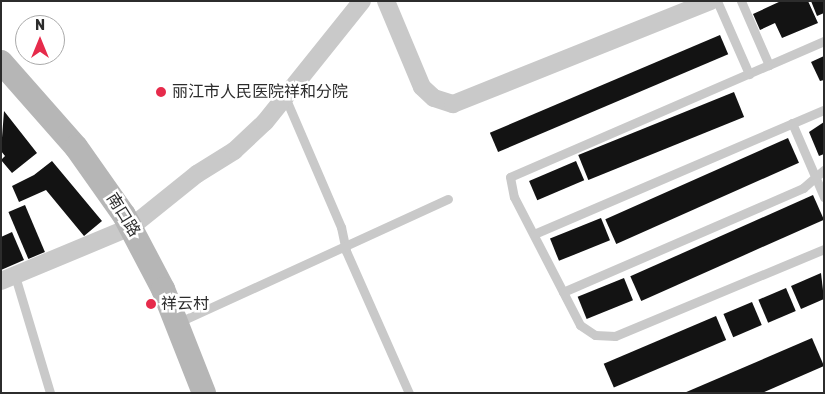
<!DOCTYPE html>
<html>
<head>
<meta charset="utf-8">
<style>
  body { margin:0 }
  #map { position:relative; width:825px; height:394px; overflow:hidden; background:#fff; font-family:Rubik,"Noto Sans SC",sans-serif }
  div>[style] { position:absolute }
  .building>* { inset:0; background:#131313; transform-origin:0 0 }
  .service>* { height:9px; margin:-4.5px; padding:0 4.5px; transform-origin:4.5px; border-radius:4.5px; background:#c9c9c9 }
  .minor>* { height:18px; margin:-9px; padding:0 9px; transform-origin:9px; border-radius:9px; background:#c9c9c9 }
  .secondary>* { height:24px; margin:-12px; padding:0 12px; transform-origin:12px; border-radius:12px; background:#b6b6b6 }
  .dots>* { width:14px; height:14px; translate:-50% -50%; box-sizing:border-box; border:2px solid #fff; border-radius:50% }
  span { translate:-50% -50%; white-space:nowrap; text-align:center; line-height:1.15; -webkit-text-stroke:5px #fff; paint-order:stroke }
  .poi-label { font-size:16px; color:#2c2c2c }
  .left { translate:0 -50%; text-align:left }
  .street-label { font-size:16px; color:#2c2c2c }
  .frame { position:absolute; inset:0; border:2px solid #2c2c2c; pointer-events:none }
  .north { position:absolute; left:15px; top:15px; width:50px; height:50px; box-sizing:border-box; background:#fff; border:1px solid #ababab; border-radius:50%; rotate:0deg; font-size:14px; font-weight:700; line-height:20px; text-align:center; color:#2c2c2c }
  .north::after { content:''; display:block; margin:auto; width:18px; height:22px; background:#e62b4b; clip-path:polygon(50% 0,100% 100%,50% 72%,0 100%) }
</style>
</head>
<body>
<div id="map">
  <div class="building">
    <div style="clip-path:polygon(781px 1px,808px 1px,818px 23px,782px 38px,775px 23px,760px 30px,753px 14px)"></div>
    <div style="clip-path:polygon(811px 1px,824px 1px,824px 13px,817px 16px)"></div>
    <div style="left:720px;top:35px;width:21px;height:250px;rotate:67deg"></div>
    <div style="clip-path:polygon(824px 56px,824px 80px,820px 81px,811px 62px)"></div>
    <div style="left:734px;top:92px;width:27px;height:168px;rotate:68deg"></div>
    <div style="clip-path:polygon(4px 111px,37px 153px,12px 173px,1px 160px,5px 156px,1px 151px)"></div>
    <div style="clip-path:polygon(824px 122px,824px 154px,819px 156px,809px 132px)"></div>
    <div style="left:788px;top:138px;width:27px;height:200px;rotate:66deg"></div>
    <div style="clip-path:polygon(52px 161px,102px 221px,84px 236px,46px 190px,19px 202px,12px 186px,34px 175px)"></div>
    <div style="left:576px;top:161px;width:21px;height:51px;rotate:67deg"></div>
    <div style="left:813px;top:195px;width:27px;height:200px;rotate:66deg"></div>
    <div style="left:25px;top:205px;width:51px;height:18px;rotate:67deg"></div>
    <div style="left:601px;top:218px;width:24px;height:55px;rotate:68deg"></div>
    <div style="clip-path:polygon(12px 232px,24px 260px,1px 270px,1px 237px)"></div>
    <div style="clip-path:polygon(821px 273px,824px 299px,801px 309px,791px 286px)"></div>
    <div style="left:624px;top:278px;width:24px;height:50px;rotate:68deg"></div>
    <div style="left:786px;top:288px;width:25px;height:30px;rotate:67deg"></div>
    <div style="left:752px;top:302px;width:25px;height:31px;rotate:67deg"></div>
    <div style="left:716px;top:316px;width:26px;height:122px;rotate:67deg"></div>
    <div style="clip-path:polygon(812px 338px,824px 366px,762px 393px,684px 393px)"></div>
  </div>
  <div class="service">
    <div style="left:717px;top:1px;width:80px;rotate:66.3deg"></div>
    <div style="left:741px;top:1px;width:70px;rotate:66.4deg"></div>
    <div style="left:824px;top:41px;width:342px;rotate:156.6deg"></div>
    <div style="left:510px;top:177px;width:20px;rotate:79deg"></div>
    <div style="left:514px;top:197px;width:144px;rotate:62.7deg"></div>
    <div style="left:580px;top:325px;width:18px;rotate:34deg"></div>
    <div style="left:595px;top:335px;width:20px;rotate:3deg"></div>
    <div style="left:615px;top:336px;width:226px;rotate:-22.6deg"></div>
    <div style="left:285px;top:97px;width:142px;rotate:66.7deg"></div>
    <div style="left:341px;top:227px;width:25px;rotate:78deg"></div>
    <div style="left:346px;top:251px;width:155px;rotate:66.1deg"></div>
    <div style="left:792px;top:123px;width:81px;rotate:66.6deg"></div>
    <div style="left:534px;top:234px;width:315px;rotate:-23.2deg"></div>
    <div style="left:15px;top:276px;width:122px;rotate:73.3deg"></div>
    <div style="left:563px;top:292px;width:262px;rotate:-23.4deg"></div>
    <div style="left:803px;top:188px;width:28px;rotate:-41deg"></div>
    <div style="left:177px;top:323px;width:298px;rotate:-24.6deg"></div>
  </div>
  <div class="minor">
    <div style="left:386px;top:1px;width:93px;rotate:67.3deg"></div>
    <div style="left:422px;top:87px;width:16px;rotate:43deg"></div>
    <div style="left:434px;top:98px;width:20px;rotate:18deg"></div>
    <div style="left:453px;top:104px;width:277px;rotate:-21.8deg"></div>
    <div style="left:1px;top:281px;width:141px;rotate:-22.6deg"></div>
    <div style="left:131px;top:227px;width:85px;rotate:-38.8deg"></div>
    <div style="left:197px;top:174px;width:44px;rotate:-31.9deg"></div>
    <div style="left:234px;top:151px;width:42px;rotate:-43.1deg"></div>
    <div style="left:265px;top:122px;width:155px;rotate:-51.3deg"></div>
  </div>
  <div class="secondary">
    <div style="left:1px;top:62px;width:113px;rotate:48.6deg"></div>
    <div style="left:76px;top:147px;width:83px;rotate:54.8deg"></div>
    <div style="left:124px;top:215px;width:84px;rotate:62.2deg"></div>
    <div style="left:163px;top:289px;width:112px;rotate:68.5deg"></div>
  </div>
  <div class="dots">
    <div style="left:161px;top:92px;background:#e62b4b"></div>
    <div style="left:151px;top:304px;background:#e62b4b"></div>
  </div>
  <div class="poi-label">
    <span class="left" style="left:172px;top:92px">丽江市人民医院祥和分院</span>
    <span class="left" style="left:161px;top:304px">祥云村</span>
  </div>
  <div class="street-label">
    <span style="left:123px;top:215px;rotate:58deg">南口路</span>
  </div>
  <div class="frame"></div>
  <div class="north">N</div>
</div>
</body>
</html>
